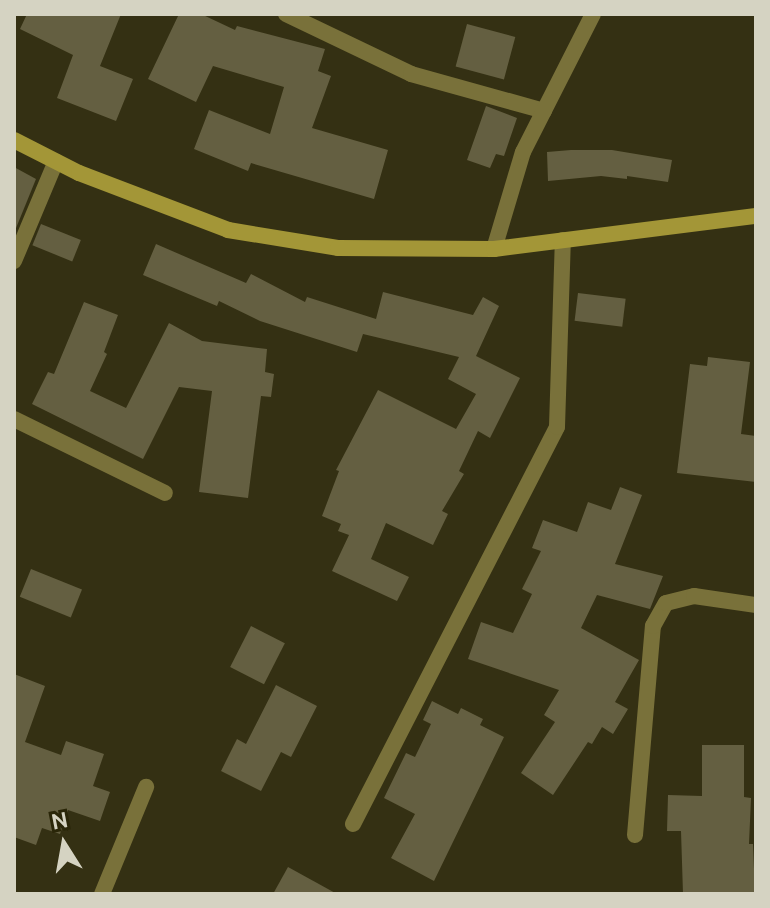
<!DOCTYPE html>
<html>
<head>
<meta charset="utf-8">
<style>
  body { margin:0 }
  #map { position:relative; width:770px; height:908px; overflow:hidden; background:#343013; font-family:Ubuntu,sans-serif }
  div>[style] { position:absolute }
  .building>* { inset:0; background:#645f41; transform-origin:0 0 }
  .street>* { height:16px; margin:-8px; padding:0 8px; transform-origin:8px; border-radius:8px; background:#79713a }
  .secondary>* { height:16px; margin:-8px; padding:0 8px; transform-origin:8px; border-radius:8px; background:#a39637 }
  span { translate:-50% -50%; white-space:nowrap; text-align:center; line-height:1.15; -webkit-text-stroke:6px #2a2608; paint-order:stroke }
  .frame { position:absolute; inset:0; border:16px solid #d5d3c2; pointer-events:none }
  .north { position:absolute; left:24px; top:804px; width:80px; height:80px; -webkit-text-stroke:6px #2a2608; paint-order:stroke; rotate:349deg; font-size:22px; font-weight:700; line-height:32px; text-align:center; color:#d5d3c2 }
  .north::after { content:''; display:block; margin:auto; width:28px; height:36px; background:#d5d3c2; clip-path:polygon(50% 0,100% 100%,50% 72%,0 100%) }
</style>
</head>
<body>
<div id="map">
  <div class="building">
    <div style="clip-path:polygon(27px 14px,121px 14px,100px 66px,133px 79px,116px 121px,57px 98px,73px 55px,20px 29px)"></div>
    <div style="clip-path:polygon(179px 14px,201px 14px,235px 30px,237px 26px,325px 49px,318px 71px,331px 76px,312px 128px,388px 150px,374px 199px,251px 163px,248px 171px,194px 149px,209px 110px,270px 134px,284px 87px,213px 66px,196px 102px,148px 79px)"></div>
    <div style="left:467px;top:24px;width:50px;height:44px;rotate:15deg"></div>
    <div style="clip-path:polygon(486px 106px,517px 118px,504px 156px,496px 154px,490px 168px,467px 160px)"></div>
    <div style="clip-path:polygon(571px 150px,612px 150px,672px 160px,668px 182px,627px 176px,627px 179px,601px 176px,548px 181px,547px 152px)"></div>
    <div style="clip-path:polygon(14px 167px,36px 179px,14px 233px)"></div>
    <div style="left:41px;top:224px;width:43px;height:23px;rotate:22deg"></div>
    <div style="clip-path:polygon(156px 244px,246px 283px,251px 274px,305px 302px,307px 297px,376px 319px,383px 292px,473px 315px,483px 297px,499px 306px,476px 356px,520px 378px,490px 438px,478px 431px,459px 471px,464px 474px,442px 511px,448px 514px,433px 545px,386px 523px,371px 559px,409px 577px,397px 601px,332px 571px,349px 535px,338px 531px,341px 524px,322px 516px,339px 471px,336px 470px,378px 390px,456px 429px,476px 394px,448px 379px,459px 357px,363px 334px,357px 352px,260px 321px,219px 301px,217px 306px,143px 275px)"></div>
    <div style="left:578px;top:293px;width:48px;height:28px;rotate:7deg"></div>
    <div style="clip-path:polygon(84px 302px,118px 315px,104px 352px,107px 354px,90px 391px,126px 408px,169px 323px,202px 341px,267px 349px,265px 372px,274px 374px,271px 397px,261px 396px,248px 498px,199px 492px,212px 391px,179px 387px,143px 459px,32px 404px,48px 372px,54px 374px)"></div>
    <div style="clip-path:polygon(708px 357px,750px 362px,741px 434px,756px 436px,756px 482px,677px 473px,690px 364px,707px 366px)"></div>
    <div style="clip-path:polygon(620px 487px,642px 495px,615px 564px,663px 576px,650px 609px,597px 595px,581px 628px,639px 660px,615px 702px,628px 709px,613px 734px,602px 727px,592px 744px,588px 742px,553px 795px,521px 773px,555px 722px,544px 715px,559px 690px,468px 659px,481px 622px,513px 633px,532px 594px,522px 589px,541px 551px,532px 548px,543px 520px,577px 532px,588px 502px,611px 510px)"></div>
    <div style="left:31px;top:569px;width:55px;height:30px;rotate:22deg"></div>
    <div style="left:251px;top:626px;width:38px;height:46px;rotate:27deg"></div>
    <div style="clip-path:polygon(14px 674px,45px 686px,25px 742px,61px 755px,66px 741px,104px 754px,93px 786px,110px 792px,100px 821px,68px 810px,60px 834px,42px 828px,36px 845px,14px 837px)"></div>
    <div style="clip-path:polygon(276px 685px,317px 706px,291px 757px,281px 752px,261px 791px,221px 771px,237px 739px,246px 744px)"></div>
    <div style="clip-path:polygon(432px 701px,458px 714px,461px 708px,483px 719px,480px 725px,504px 737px,434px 881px,391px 858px,415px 814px,384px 798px,406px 753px,415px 757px,431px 724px,423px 720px)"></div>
    <div style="clip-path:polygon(702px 745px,744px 745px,744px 797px,751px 798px,749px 844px,753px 844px,755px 894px,683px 894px,681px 831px,667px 831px,668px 795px,702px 796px)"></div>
    <div style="clip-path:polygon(288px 867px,337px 894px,273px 894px)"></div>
  </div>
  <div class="street">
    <div style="left:286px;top:14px;width:139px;rotate:25.6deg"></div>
    <div style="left:411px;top:74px;width:138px;rotate:15.5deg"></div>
    <div style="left:494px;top:249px;width:101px;rotate:-73.4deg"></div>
    <div style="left:523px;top:152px;width:155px;rotate:-63.1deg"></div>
    <div style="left:14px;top:261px;width:108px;rotate:-67.2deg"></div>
    <div style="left:14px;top:419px;width:168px;rotate:26.1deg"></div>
    <div style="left:353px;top:824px;width:446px;rotate:-62.8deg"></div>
    <div style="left:557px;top:427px;width:187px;rotate:-88.2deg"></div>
    <div style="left:635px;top:835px;width:210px;rotate:-85.1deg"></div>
    <div style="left:653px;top:626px;width:26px;rotate:-61deg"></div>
    <div style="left:666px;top:603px;width:29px;rotate:-14deg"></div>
    <div style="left:694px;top:596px;width:63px;rotate:8.3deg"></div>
    <div style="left:102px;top:894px;width:116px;rotate:-67.6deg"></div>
  </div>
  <div class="secondary">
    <div style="left:14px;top:140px;width:73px;rotate:26.9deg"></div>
    <div style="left:79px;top:173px;width:160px;rotate:20.9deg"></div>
    <div style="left:228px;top:230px;width:111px;rotate:9.3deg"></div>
    <div style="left:338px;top:248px;width:156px;rotate:0.4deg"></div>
    <div style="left:494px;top:249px;width:264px;rotate:-7.2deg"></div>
  </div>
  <div class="frame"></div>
  <div class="north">N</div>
</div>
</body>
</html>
